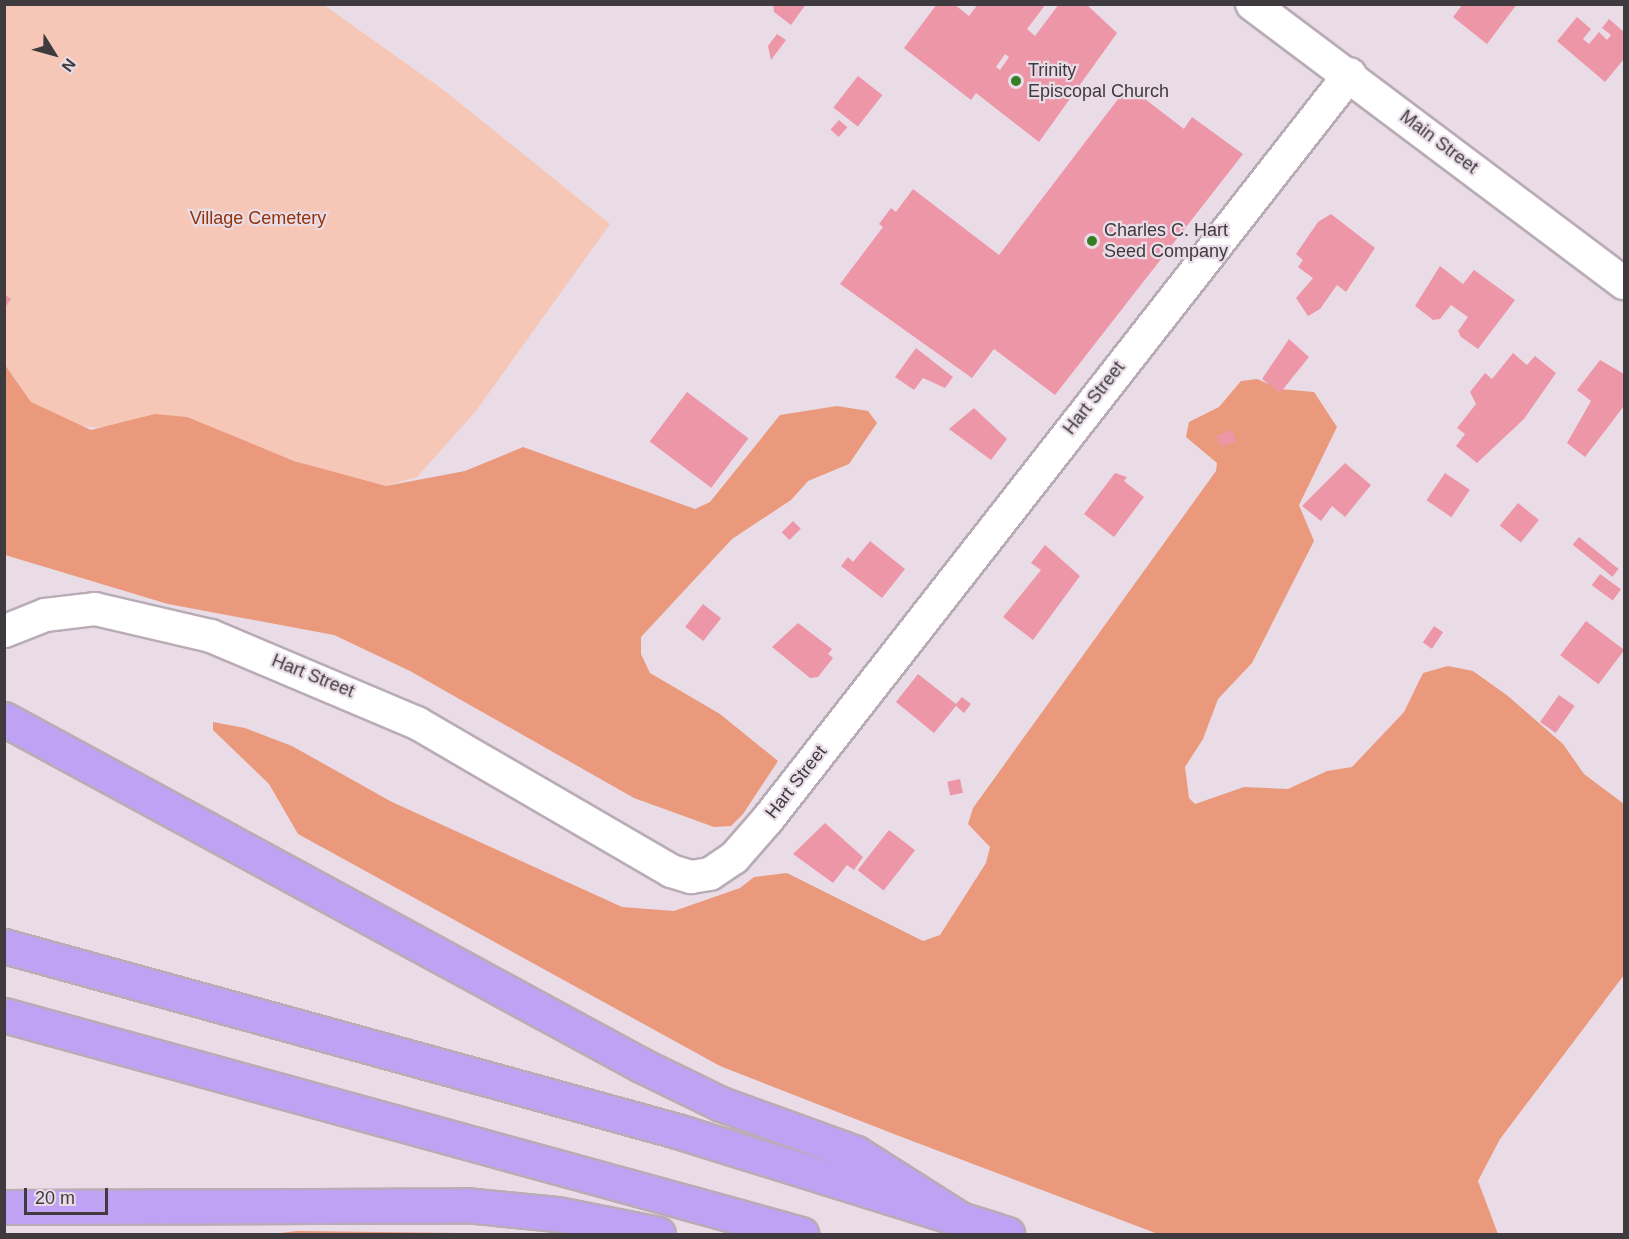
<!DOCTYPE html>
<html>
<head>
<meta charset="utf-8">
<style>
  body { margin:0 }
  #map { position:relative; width:1629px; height:1239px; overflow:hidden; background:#e9dce6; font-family:Helvetica,sans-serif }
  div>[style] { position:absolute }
  .green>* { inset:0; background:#f6c7b7 }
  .forest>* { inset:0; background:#eb997c }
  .building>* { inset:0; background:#ed96a8; transform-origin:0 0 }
  .roads { filter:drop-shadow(2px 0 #b9acb6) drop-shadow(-2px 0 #b9acb6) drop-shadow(0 2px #b9acb6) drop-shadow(0 -2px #b9acb6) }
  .minor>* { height:32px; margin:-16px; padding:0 16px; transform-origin:16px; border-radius:16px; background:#fff }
  .highway>* { height:33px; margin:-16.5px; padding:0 16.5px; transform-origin:16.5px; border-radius:16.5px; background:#bfa2f4 }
  .dots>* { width:16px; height:16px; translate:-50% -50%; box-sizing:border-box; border:3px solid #e9dce6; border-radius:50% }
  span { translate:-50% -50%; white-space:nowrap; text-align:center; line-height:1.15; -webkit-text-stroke:4.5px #e9dce6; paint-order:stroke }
  .poi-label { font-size:18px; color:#3f3a3e }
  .left { translate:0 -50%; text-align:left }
  .street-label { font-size:18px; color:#3f3a3e }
  .park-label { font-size:18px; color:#923308 }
  .frame { position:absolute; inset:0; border:6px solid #3f3a3e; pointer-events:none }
  .north { position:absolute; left:24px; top:24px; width:60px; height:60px; -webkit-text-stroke:4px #e9dce6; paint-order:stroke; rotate:127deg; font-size:16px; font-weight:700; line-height:24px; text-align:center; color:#3f3a3e }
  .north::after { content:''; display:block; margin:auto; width:21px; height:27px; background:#3f3a3e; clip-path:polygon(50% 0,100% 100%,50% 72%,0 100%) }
  .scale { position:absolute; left:24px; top:1188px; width:84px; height:27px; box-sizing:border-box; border:3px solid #3f3a3e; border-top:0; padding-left:8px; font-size:18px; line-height:21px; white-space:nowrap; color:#3f3a3e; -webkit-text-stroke:4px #e9dce6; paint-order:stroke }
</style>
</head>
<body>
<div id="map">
  <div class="green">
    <div style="clip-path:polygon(4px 5px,324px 5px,445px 91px,610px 224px,476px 411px,417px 477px,386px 486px,354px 480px,155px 415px,107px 428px,75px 426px,31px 402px,5px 365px)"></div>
  </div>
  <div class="forest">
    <div style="clip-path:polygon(5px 365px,31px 402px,91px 430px,155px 414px,187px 417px,294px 461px,386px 486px,465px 471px,523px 447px,695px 509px,710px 502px,780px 415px,837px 406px,868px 411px,877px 423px,849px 464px,808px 481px,791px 500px,732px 539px,641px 637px,641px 654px,650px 673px,720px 714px,778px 761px,743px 814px,731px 826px,714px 827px,634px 798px,410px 671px,334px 635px,168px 604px,5px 555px)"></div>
    <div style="clip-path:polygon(1257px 379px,1280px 389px,1314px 392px,1337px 427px,1299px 505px,1314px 541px,1252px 663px,1218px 699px,1203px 739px,1185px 767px,1189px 798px,1195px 804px,1244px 787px,1288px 789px,1327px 771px,1352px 767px,1404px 712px,1423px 673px,1448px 666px,1473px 671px,1508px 696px,1563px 744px,1584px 774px,1624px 804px,1624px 975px,1500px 1139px,1478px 1181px,1498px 1234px,1158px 1234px,899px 1136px,720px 1066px,298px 834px,269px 784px,213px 730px,213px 722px,245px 728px,292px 746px,392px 802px,622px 907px,674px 911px,740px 888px,754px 877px,787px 873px,923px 941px,940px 935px,986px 863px,990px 847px,968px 824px,973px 808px,1216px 471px,1217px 463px,1186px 437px,1189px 422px,1219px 407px,1241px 381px)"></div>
    <div style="clip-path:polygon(297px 1231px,460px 1233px,479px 1234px,272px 1234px)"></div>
  </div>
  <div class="building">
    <div style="clip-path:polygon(773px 4px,806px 4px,791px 25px,774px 12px)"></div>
    <div style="clip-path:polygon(evenodd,937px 4px,954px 4px,969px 16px,978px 4px,1046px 4px,1027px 29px,1035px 36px,1059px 4px,1086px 4px,1117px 33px,1039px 142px,976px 93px,971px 100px,904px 48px,937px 4px,1005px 54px,1009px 57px,1000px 70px,996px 67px,1005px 54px)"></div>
    <div style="clip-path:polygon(1463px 4px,1517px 4px,1487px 44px,1453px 17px)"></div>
    <div style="clip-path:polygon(1577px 17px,1591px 29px,1583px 39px,1589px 44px,1599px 32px,1607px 40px,1611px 35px,1602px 28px,1609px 19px,1624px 32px,1624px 59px,1605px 82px,1557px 41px)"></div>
    <div style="clip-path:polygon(777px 34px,786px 40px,771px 60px,768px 46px)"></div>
    <div style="left:858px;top:76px;width:31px;height:40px;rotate:38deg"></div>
    <div style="clip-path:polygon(1128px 86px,1184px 129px,1192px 117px,1243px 154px,1055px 395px,994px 349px,972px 378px,840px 284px,883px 227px,879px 224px,891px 208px,896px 212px,913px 189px,999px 255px)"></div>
    <div style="left:839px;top:120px;width:11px;height:13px;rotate:41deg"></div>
    <div style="clip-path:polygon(1331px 214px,1375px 248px,1346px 292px,1337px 285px,1320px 309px,1308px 316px,1296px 298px,1313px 278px,1298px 267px,1303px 260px,1296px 254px,1318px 222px)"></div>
    <div style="clip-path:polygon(1440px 266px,1463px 284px,1474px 270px,1515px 300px,1478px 349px,1461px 337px,1458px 331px,1468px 317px,1451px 305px,1440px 319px,1433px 320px,1415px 306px)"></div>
    <div style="clip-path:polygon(4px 294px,11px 299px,4px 309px)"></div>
    <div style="clip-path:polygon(1289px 339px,1309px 357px,1280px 393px,1262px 379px)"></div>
    <div style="clip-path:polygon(916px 348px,953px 377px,945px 388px,923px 378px,914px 390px,895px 377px)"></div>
    <div style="clip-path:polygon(1513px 353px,1527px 365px,1535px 356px,1556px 373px,1524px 419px,1477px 463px,1456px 446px,1465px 434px,1457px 428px,1476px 404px,1470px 392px,1485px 373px,1492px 379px)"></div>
    <div style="clip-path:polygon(1600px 360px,1624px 374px,1624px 406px,1585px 457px,1567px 443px,1591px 401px,1577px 390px)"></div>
    <div style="left:687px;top:392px;width:77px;height:62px;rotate:37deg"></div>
    <div style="clip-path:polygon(974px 408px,1007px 439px,991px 460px,949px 429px)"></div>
    <div style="left:1232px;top:430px;width:12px;height:16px;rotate:70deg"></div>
    <div style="clip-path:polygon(1345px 463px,1371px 485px,1345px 517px,1332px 506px,1321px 521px,1302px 506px)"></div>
    <div style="clip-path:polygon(1115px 473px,1127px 477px,1124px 481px,1144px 497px,1114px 537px,1084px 514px)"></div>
    <div style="left:1445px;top:473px;width:30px;height:33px;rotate:34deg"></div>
    <div style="left:1518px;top:503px;width:27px;height:29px;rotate:39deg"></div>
    <div style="left:793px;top:521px;width:11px;height:16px;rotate:45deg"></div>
    <div style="left:1579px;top:537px;width:51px;height:10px;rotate:39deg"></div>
    <div style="clip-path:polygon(870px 541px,905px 569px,882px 598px,841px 566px,848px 557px,853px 562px)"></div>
    <div style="clip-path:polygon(1045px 545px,1080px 576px,1033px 640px,1003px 617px,1041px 570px,1031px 563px)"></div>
    <div style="left:1600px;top:574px;width:26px;height:14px;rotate:36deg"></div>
    <div style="left:703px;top:604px;width:23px;height:29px;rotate:38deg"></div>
    <div style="left:1586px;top:621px;width:48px;height:43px;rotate:37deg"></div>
    <div style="clip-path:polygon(798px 623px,832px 649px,828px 654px,833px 658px,818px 677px,810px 678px,772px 647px)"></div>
    <div style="left:1434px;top:626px;width:11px;height:20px;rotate:34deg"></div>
    <div style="clip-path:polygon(918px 674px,956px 704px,962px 697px,971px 704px,964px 713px,956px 706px,934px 733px,896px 702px)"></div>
    <div style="left:1559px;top:695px;width:19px;height:33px;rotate:35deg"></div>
    <div style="left:960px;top:779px;width:14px;height:13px;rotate:78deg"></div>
    <div style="clip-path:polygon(825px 823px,863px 857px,854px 870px,847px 865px,833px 883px,793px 854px)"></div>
    <div style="left:889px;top:830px;width:33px;height:51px;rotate:38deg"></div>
  </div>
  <div class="roads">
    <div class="minor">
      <div style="left:1252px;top:4px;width:465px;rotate:36.9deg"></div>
      <div style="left:5px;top:631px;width:43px;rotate:-21.8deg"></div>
      <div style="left:45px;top:615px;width:50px;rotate:-6.8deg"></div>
      <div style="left:95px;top:609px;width:119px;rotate:13.1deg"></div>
      <div style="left:211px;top:636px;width:224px;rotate:22.9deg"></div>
      <div style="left:417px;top:723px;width:294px;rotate:30.2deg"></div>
      <div style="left:671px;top:871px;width:21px;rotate:17deg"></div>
      <div style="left:691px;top:877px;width:19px;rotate:-9deg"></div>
      <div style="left:710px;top:874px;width:29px;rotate:-34deg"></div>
      <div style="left:734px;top:858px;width:52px;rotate:-48.9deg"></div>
      <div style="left:768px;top:819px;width:945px;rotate:-52deg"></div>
    </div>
    <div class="highway">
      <div style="left:4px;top:719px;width:725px;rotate:28.51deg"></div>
      <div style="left:641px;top:1065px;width:89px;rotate:26deg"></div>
      <div style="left:721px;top:1104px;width:144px;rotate:19.9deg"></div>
      <div style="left:856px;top:1153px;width:123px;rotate:32.4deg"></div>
      <div style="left:4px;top:946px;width:698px;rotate:15.37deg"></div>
      <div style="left:677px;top:1131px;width:346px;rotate:17.3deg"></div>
      <div style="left:4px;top:1015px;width:827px;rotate:15.36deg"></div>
      <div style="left:4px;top:1207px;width:461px;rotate:-0.2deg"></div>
      <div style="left:465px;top:1205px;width:92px;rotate:5.6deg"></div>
      <div style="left:557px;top:1214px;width:103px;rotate:11.2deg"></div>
    </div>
  </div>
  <div class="dots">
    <div style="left:1016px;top:81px;background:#347e24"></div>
    <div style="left:1092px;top:241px;background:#347e24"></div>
  </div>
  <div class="poi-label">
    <span class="left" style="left:1028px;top:81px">Trinity<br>Episcopal Church</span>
    <span class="left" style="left:1104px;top:241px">Charles C. Hart<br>Seed Company</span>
  </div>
  <div class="street-label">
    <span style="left:1439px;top:142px;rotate:37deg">Main Street</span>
    <span style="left:1094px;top:398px;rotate:-52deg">Hart Street</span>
    <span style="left:313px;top:676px;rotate:22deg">Hart Street</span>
    <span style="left:796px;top:782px;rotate:-52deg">Hart Street</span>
  </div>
  <div class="park-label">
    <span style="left:258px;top:218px">Village Cemetery</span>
  </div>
  <div class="frame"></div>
  <div class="north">N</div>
  <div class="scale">20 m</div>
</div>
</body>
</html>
